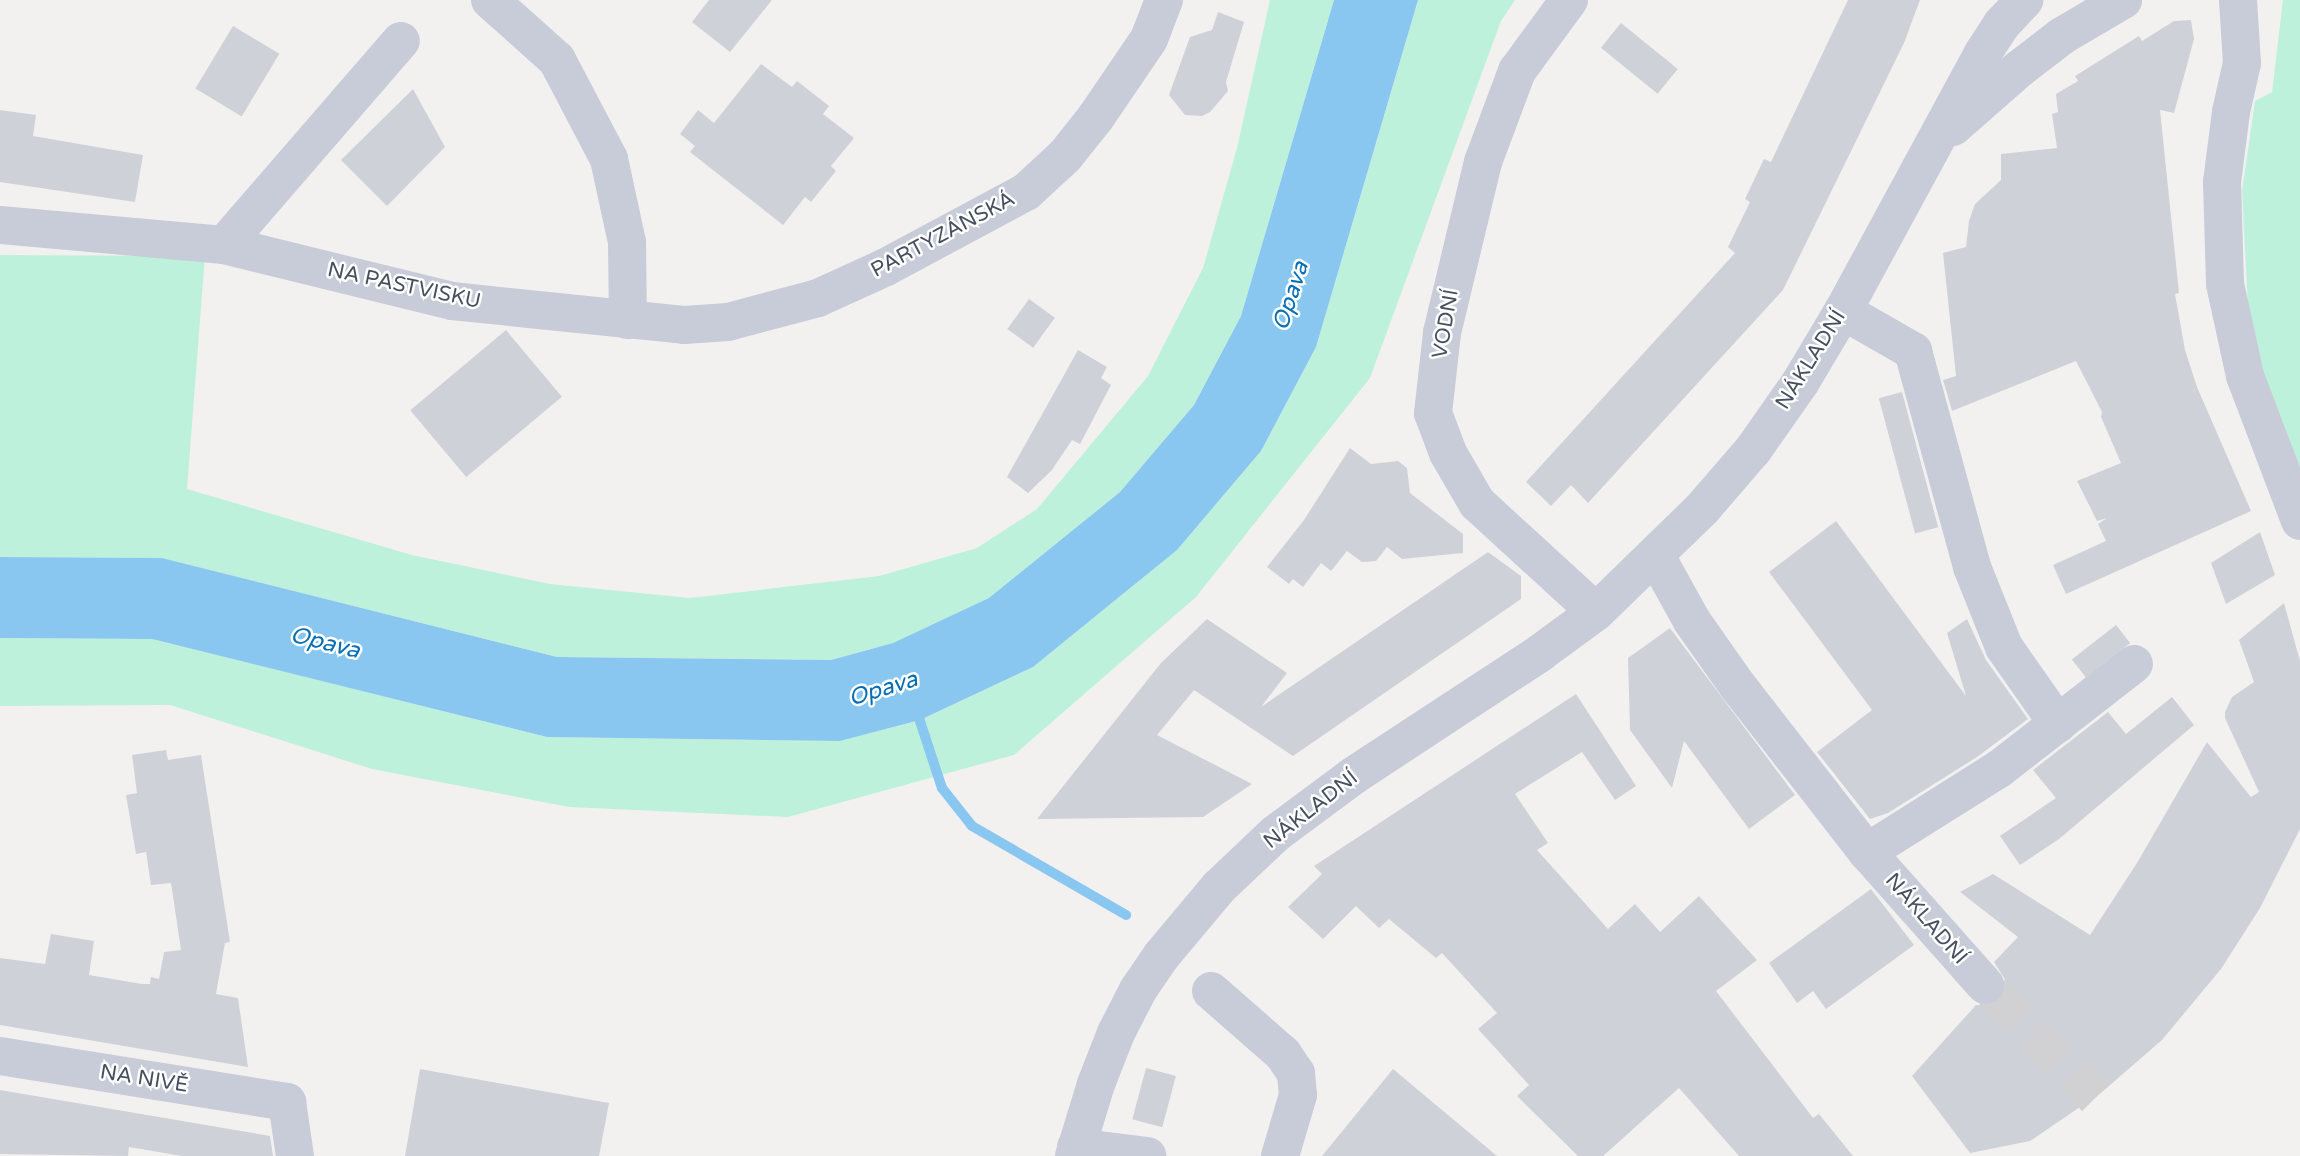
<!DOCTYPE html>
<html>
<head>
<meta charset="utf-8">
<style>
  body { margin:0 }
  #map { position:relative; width:2300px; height:1156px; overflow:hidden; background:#f3f1f0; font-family:"Varela Round",sans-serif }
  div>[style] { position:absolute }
  .green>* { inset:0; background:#bef1dc }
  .water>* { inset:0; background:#89c7f0 }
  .stream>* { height:10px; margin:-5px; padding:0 5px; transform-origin:5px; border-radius:5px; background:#89c7f0 }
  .building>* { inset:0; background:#cfd1d8; transform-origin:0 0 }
  .minor-tunnel>* { height:38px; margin-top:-19px; transform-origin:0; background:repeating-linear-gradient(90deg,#d1d1d3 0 38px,transparent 0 57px) }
  .minor>* { height:38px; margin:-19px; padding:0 19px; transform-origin:19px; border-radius:19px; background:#c7ccd8 }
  span { translate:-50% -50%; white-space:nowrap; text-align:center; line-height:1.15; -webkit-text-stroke:5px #fff; paint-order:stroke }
  .street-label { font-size:21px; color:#474f5f }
  .water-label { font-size:23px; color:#066eb3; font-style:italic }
</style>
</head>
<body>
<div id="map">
  <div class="green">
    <div style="clip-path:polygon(1270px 0,1334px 0,1241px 316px,1194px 405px,1120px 492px,990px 598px,893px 643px,831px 660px,557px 657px,162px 558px,0 557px,0 255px,205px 256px,187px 489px,412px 555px,550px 584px,690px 598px,879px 576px,977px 548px,1037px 509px,1148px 376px,1203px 268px,1237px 148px)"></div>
    <div style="clip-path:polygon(1418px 0,1515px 0,1501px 21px,1370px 378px,1196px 597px,1014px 755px,788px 817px,569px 807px,372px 769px,170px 705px,0 706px,0 638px,152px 639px,547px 737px,840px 741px,920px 720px,1033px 667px,1177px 550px,1261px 451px,1316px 347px)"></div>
    <div style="clip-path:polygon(2283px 0,2300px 0,2300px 484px,2272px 417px,2248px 307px,2242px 191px,2255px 101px,2272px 92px)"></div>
  </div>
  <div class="water">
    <div style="clip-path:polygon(1334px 0,1418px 0,1316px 347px,1261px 451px,1177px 550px,1033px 667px,920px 720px,840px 741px,547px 737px,152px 639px,0 638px,0 557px,162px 558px,557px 657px,831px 660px,893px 643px,989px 598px,1120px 492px,1194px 405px,1241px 316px)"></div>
  </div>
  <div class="stream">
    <div style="left:916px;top:709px;width:83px;rotate:71.8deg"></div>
    <div style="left:942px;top:788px;width:48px;rotate:51.7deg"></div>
    <div style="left:972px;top:826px;width:178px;rotate:30deg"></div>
  </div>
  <div class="building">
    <div style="clip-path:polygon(709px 0,772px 0,730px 52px,692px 22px)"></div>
    <div style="clip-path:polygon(1848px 0,1920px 0,1904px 43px,1783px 290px,1588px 503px,1571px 485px,1551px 506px,1526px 482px,1735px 253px,1728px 247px,1750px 202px,1745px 199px,1764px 159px,1771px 162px)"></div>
    <div style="clip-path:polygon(1218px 12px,1244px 22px,1226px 82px,1228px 91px,1210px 112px,1202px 116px,1185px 115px,1169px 95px,1190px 37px,1212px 30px)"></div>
    <div style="clip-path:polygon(2191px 20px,2194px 39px,2174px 113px,2160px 110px,2179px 293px,2175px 294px,2185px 350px,2197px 387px,2251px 511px,2066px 594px,2053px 565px,2106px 541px,2098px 524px,2107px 518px,2097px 521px,2077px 481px,2121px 463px,2101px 417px,2102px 412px,2076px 361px,1952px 411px,1943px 380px,1956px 376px,1943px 253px,1966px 247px,1969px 221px,1975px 204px,2001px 180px,2001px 154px,2057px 148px,2052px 114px,2058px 112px,2056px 94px,2078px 81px,2075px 76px,2139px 36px,2142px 41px,2174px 21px)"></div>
    <div style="left:1621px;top:23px;width:73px;height:32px;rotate:39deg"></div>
    <div style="left:233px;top:26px;width:54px;height:73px;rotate:31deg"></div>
    <div style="clip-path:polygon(761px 64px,792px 87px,797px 81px,829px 106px,823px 114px,854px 138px,831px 166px,836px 171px,811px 202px,805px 197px,783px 225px,690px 152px,695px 146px,680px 134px,698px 110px,714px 123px)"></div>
    <div style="clip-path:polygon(413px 89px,445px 147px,387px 206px,341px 160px)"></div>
    <div style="clip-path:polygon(0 110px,36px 115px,33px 136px,143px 155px,135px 202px,0 182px)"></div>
    <div style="left:1029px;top:299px;width:32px;height:37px;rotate:36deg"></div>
    <div style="left:506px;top:330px;width:87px;height:125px;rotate:50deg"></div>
    <div style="clip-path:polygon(1078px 350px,1107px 367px,1101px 378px,1111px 385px,1080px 444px,1072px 440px,1052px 470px,1028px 493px,1007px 477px)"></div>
    <div style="left:1902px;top:392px;width:140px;height:24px;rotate:75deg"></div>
    <div style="clip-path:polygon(1350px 448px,1371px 464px,1398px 461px,1407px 468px,1410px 493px,1463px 534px,1463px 553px,1402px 559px,1387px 547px,1376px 561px,1362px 562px,1347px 551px,1331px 571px,1321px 563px,1303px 587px,1293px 579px,1289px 584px,1267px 567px,1304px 520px)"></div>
    <div style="clip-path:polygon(1836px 521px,1966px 696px,1947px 633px,1967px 619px,1986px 660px,2028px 719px,1977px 757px,1888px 813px,1870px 819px,1817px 752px,1872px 710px,1769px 572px)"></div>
    <div style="clip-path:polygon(2260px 532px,2275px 575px,2226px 604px,2211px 563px)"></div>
    <div style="clip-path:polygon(1488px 552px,1521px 576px,1521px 599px,1293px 756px,1194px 690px,1157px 735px,1252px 784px,1203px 817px,1037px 819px,1161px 663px,1207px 619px,1287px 673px,1261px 707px)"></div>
    <div style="clip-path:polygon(2284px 603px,2300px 661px,2300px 829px,2260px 908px,2221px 969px,2162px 1040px,2102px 1092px,2030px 1141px,1970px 1153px,1912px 1076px,1976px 1005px,1989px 1006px,2000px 1001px,2006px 991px,2006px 981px,1994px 962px,2018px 937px,1960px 892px,1993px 874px,2090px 935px,2137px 863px,2207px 742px,2251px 797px,2259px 792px,2225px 718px,2225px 712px,2232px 697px,2254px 682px,2239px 640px)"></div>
    <div style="left:2116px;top:625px;width:23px;height:56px;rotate:52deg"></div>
    <div style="clip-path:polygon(1670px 628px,1795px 795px,1749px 829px,1684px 741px,1672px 788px,1630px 730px,1628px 658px)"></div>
    <div style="clip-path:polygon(1576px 694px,1636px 786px,1615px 800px,1582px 752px,1515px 794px,1548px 843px,1537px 850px,1608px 929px,1635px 904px,1660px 932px,1699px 896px,1757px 960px,1716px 991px,1813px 1118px,1819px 1114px,1853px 1156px,1739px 1156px,1679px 1088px,1603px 1156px,1578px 1156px,1517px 1096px,1529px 1085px,1478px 1029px,1497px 1013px,1442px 953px,1436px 958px,1389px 919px,1379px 928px,1356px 906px,1323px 939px,1288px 907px,1322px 874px,1314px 866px)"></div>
    <div style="clip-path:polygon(2172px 697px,2194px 725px,2059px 839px,2020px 865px,2000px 836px,2056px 798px,2033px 770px,2108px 712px,2126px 734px)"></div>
    <div style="clip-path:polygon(166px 750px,168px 760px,201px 755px,230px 942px,225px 943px,216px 994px,238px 998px,248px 1067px,0 1025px,0 958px,45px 964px,51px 934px,94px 941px,89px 975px,142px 984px,150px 984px,151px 977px,159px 979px,164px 952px,181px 950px,171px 883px,151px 885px,146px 852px,136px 854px,126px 795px,137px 793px,132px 755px)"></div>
    <div style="clip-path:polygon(1871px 889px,1914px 945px,1826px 1009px,1813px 991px,1797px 1003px,1769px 963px)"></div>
    <div style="left:1146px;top:1068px;width:31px;height:53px;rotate:15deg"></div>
    <div style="clip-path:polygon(420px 1069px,609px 1103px,599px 1156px,405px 1156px)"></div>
    <div style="clip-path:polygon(1393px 1069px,1497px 1156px,1322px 1156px)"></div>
    <div style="clip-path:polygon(0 1090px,270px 1136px,273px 1156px,182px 1156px,129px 1147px,128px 1156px,0 1154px)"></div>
  </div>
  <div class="minor-tunnel">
    <div style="left:1992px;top:992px;width:148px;rotate:45.5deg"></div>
  </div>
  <div class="minor">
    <div style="left:490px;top:0;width:90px;rotate:41.8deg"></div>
    <div style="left:557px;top:60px;width:112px;rotate:62.3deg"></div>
    <div style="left:609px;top:159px;width:85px;rotate:77.8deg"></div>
    <div style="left:627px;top:242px;width:78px;rotate:89.3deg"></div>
    <div style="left:1569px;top:0;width:88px;rotate:126.2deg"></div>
    <div style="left:1517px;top:71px;width:97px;rotate:110.5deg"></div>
    <div style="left:1483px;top:162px;width:176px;rotate:103.5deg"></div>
    <div style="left:1442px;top:333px;width:81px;rotate:96.4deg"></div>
    <div style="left:1433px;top:413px;width:43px;rotate:69.4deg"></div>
    <div style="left:1448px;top:453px;width:58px;rotate:59.9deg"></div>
    <div style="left:1477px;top:503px;width:161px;rotate:42.5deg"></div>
    <div style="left:2238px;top:0;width:63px;rotate:86.4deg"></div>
    <div style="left:2242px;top:63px;width:50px;rotate:102.7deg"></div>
    <div style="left:2231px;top:112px;width:71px;rotate:97.3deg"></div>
    <div style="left:2222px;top:182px;width:102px;rotate:88.3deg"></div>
    <div style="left:2225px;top:284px;width:94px;rotate:77.7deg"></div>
    <div style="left:2245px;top:376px;width:155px;rotate:69.2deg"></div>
    <div style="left:1953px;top:127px;width:88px;rotate:-41.3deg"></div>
    <div style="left:2019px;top:69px;width:54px;rotate:-37.5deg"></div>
    <div style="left:2062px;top:36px;width:71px;rotate:-30.5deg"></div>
    <div style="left:0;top:225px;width:225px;rotate:5.1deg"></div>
    <div style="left:224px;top:245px;width:235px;rotate:13.8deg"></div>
    <div style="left:452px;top:301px;width:233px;rotate:5.9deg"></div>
    <div style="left:684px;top:325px;width:44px;rotate:-3.9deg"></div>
    <div style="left:728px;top:322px;width:93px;rotate:-14.9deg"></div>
    <div style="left:818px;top:298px;width:75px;rotate:-24.5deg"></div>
    <div style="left:886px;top:267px;width:159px;rotate:-28.2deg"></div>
    <div style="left:1026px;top:192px;width:53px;rotate:-42.7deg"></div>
    <div style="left:1065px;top:156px;width:50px;rotate:-51.5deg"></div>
    <div style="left:1096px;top:117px;width:94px;rotate:-55.8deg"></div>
    <div style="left:1149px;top:39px;width:42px;rotate:-69deg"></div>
    <div style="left:224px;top:245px;width:270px;rotate:-49.1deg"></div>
    <div style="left:1843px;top:311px;width:81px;rotate:29.7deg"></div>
    <div style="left:1913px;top:351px;width:224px;rotate:74.7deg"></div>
    <div style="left:1972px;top:567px;width:86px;rotate:68.2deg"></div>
    <div style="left:2004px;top:647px;width:94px;rotate:55deg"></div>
    <div style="left:1656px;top:556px;width:74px;rotate:61deg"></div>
    <div style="left:1692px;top:621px;width:78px;rotate:54.9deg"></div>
    <div style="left:1737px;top:685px;width:212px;rotate:52.1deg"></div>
    <div style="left:1867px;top:852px;width:178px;rotate:48.4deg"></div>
    <div style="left:1867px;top:852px;width:156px;rotate:-32.2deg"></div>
    <div style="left:1999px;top:769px;width:171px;rotate:-37.9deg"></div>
    <div style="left:1211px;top:991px;width:96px;rotate:41.2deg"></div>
    <div style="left:1283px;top:1054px;width:23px;rotate:56deg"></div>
    <div style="left:1296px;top:1073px;width:22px;rotate:85deg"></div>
    <div style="left:1298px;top:1095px;width:64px;rotate:106.4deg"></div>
    <div style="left:0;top:1056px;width:291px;rotate:9.1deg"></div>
    <div style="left:287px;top:1102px;width:55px;rotate:81.6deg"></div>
    <div style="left:1076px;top:1147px;width:72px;rotate:7.2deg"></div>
    <div style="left:1074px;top:1156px;width:75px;rotate:-73deg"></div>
    <div style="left:1096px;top:1084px;width:55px;rotate:-68.6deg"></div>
    <div style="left:1116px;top:1033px;width:48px;rotate:-62.9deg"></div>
    <div style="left:1138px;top:990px;width:42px;rotate:-55.6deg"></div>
    <div style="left:1162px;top:955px;width:89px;rotate:-50deg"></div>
    <div style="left:1219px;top:887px;width:77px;rotate:-43.4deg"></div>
    <div style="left:1275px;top:834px;width:97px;rotate:-36.6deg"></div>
    <div style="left:1353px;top:776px;width:224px;rotate:-33.3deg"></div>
    <div style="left:1540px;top:653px;width:69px;rotate:-36.2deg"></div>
    <div style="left:1596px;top:612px;width:148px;rotate:-44.2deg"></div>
    <div style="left:1702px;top:509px;width:78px;rotate:-49.2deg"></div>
    <div style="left:1753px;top:450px;width:82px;rotate:-55deg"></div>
    <div style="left:1800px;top:383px;width:84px;rotate:-59.2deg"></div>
    <div style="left:1843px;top:311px;width:294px;rotate:-61.5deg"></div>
    <div style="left:1983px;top:53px;width:35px;rotate:-57deg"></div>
    <div style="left:2002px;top:24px;width:33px;rotate:-47deg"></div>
  </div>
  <div class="street-label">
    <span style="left:943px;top:235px;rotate:-28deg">PARTYZÁNSKÁ</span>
    <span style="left:404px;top:286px;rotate:12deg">NA PASTVISKU</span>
    <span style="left:1446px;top:324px;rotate:-80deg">VODNÍ</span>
    <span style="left:1811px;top:360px;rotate:-58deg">NÁKLADNÍ</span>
    <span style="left:1311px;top:810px;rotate:-38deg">NÁKLADNÍ</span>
    <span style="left:1926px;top:919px;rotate:49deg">NÁKLADNÍ</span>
    <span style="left:144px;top:1079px;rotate:9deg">NA NIVĚ</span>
  </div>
  <div class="water-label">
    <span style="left:1291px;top:296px;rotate:-72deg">Opava</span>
    <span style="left:325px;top:643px;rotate:14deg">Opava</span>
    <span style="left:883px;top:689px;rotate:-17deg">Opava</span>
  </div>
</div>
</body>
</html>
